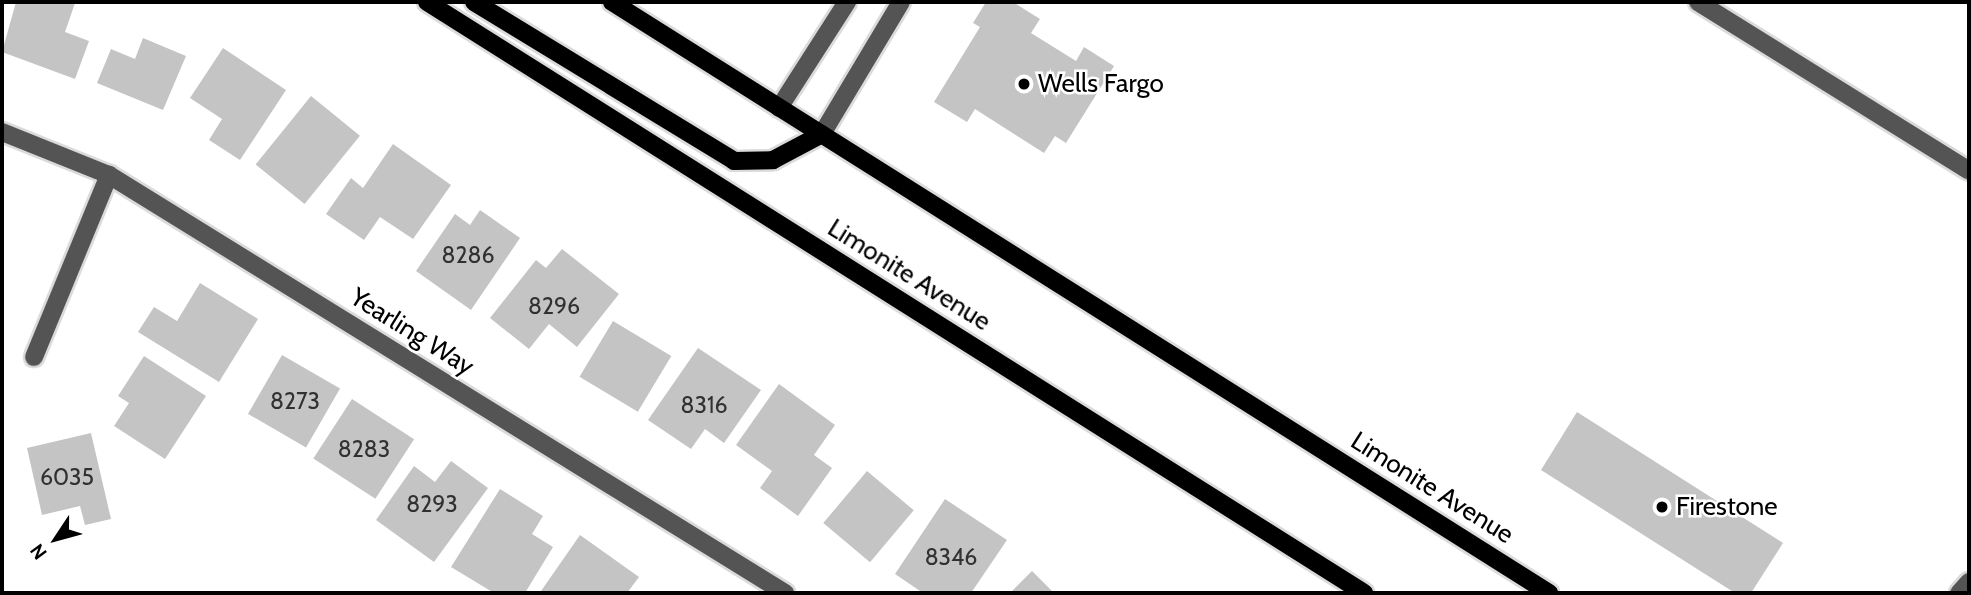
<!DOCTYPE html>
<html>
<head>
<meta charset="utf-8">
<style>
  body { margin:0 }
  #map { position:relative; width:1971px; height:595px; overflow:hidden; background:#fff; font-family:Cabin,sans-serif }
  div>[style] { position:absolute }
  .building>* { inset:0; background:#c4c4c4; transform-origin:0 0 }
  .roads { filter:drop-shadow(2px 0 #dbdbdb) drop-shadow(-2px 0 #dbdbdb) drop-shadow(0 2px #dbdbdb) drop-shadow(0 -2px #dbdbdb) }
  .minor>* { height:18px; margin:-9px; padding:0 9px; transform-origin:9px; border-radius:9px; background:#545454 }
  .major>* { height:18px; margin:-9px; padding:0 9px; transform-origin:9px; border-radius:9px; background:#000 }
  .dots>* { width:19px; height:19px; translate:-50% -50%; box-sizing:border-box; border:4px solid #fff; border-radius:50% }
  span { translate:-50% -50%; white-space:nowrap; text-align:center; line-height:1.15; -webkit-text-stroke:5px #fff; paint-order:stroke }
  .number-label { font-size:23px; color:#313131 }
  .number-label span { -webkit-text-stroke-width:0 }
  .poi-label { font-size:26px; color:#000 }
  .left { translate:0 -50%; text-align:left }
  .street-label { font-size:26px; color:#000 }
  .frame { position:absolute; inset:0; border:4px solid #000; pointer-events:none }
  .north { position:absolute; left:21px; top:504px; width:70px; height:70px; -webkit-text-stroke:5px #fff; paint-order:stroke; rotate:234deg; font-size:19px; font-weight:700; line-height:28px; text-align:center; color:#000 }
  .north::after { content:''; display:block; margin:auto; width:24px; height:32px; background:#000; clip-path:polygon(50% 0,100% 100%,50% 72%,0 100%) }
</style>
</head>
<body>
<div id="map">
  <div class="building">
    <div style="clip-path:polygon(16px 2px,75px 3px,65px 32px,89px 41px,75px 79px,2px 52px)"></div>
    <div style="clip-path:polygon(986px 2px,1013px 2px,1040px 19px,1031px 33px,1076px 61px,1084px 47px,1114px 66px,1066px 143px,1055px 136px,1044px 153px,975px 109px,967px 122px,934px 102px,980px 27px,973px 23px)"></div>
    <div style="clip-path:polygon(143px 38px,186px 56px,163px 110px,97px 83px,111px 49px,135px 59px)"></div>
    <div style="clip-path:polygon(223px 48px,286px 90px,240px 160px,209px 140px,222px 119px,190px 98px)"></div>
    <div style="left:311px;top:96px;width:63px;height:88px;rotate:39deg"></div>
    <div style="clip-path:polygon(393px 144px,451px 185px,413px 239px,380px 217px,364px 240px,326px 214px,351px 178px,363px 188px)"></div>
    <div style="clip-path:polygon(480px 210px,520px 238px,471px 310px,416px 271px,455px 214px,470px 225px)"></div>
    <div style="clip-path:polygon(562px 249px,619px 294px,577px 347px,549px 324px,529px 349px,490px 318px,536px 260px,546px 268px)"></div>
    <div style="clip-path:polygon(200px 283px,258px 319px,219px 382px,138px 332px,154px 307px,177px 321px)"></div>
    <div style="left:613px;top:321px;width:68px;height:65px;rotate:31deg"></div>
    <div style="clip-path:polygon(698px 348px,761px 390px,724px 443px,705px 429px,691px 449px,648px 420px)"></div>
    <div style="left:282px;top:355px;width:67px;height:68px;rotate:30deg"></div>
    <div style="clip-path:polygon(144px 356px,206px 396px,165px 459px,114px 426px,129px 403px,118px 396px)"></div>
    <div style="clip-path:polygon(779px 384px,835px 425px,814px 455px,832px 468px,798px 516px,760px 488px,772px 471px,736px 445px)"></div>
    <div style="left:352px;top:399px;width:74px;height:71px;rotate:33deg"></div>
    <div style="clip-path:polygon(1577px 412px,1783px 543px,1751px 593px,1735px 593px,1541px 470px)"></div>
    <div style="clip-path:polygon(91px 433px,111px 519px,85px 525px,80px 506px,42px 515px,27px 448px)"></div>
    <div style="clip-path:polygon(451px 461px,488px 488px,434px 562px,376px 520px,414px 466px,435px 482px)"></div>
    <div style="left:867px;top:471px;width:61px;height:68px;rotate:40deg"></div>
    <div style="clip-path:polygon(500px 489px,543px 516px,532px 534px,553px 547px,525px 593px,494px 593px,451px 567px)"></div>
    <div style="clip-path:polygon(945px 499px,1007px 540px,971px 593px,923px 593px,895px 574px)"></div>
    <div style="clip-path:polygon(580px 535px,639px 577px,627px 593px,541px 591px)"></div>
    <div style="clip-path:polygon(1032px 571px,1054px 593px,1010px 593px)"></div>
  </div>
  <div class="roads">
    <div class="minor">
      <div style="left:1698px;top:2px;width:319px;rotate:31.9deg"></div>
      <div style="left:779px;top:108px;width:126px;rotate:-57.3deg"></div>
      <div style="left:2px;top:132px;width:115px;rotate:21.9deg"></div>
      <div style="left:109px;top:175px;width:795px;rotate:31.73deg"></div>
      <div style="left:822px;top:134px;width:154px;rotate:-59.1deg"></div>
      <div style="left:34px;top:357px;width:197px;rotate:-67.6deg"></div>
      <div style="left:1959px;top:593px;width:15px;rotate:-48deg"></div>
    </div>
    <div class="major">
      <div style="left:427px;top:2px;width:1108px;rotate:32.24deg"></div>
      <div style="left:474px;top:2px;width:305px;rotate:31.4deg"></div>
      <div style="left:734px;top:161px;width:39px;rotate:-1deg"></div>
      <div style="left:773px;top:160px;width:55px;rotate:-28deg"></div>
      <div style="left:612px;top:2px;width:1108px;rotate:32.24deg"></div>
    </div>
  </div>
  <div class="dots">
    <div style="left:1024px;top:84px;background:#000"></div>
    <div style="left:1662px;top:507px;background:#000"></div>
  </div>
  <div class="number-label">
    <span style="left:468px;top:255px">8286</span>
    <span style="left:554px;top:306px">8296</span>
    <span style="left:295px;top:401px">8273</span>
    <span style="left:704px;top:405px">8316</span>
    <span style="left:364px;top:449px">8283</span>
    <span style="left:67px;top:477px">6035</span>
    <span style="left:432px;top:504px">8293</span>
    <span style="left:951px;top:557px">8346</span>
  </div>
  <div class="poi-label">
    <span class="left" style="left:1038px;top:84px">Wells Fargo</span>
    <span class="left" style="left:1676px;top:507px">Firestone</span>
  </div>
  <div class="street-label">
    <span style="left:909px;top:275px;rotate:32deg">Limonite Avenue</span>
    <span style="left:412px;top:332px;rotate:32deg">Yearling Way</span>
    <span style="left:1432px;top:488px;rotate:32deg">Limonite Avenue</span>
  </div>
  <div class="frame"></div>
  <div class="north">N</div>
</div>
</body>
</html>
